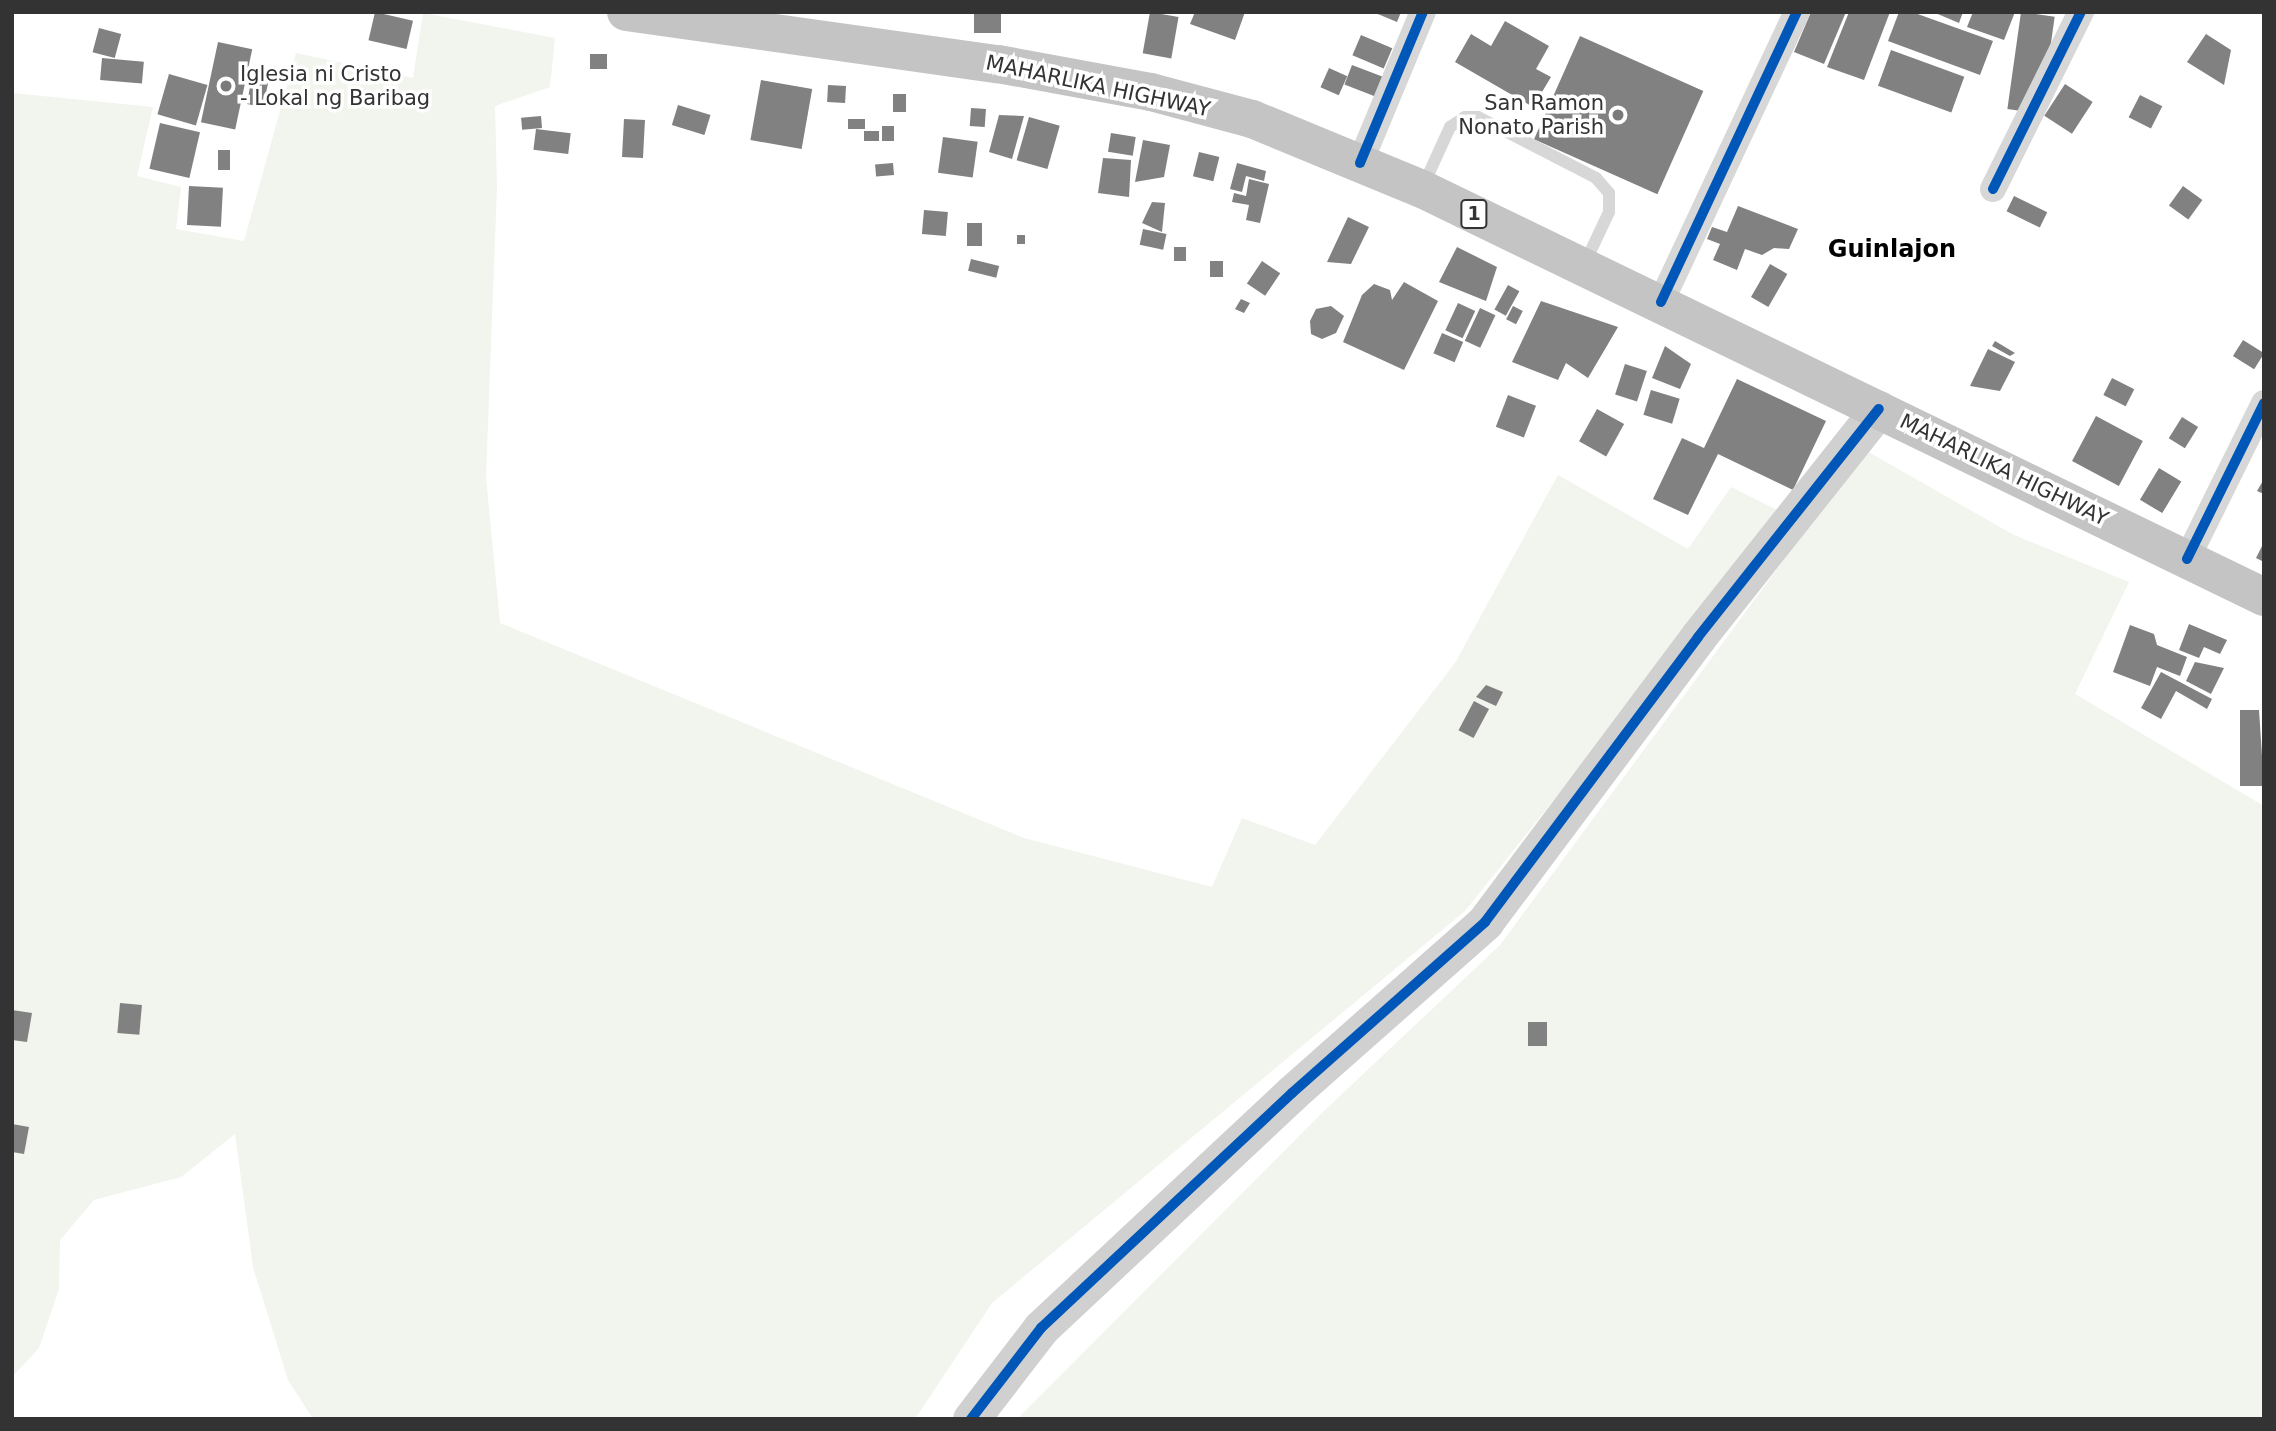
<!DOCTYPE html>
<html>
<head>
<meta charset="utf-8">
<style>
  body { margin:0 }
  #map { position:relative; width:2276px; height:1431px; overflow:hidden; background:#fff; font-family:"DejaVu Sans",sans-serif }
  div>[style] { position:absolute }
  .green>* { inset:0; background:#f1f5ed }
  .building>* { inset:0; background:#818181; transform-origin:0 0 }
  .lane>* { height:12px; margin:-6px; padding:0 6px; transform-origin:6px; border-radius:6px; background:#d7d7d7 }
  .street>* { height:26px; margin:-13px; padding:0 13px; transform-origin:13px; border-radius:13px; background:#d7d7d7 }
  .secondary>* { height:37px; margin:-18.5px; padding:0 18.5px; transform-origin:18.5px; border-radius:18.5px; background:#d0d0d0 }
  .highway>* { height:38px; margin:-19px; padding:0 19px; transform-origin:19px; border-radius:19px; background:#c4c4c4 }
  .cycleway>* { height:10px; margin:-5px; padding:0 5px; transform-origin:5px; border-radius:5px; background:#0057b8 }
  .dots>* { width:19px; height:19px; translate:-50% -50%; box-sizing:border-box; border:4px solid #fff; border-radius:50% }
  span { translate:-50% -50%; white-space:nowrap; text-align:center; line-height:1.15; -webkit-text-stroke:7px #fff; paint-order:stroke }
  .shield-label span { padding:2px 5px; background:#fff; border:2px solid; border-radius:5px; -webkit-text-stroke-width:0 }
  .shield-label { font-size:19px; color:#333; font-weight:700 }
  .poi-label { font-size:21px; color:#333 }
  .left { translate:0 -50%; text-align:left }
  .right { translate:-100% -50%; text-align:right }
  .street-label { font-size:21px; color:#333 }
  .quarter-label { font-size:24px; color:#000; font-weight:700 }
  .frame { position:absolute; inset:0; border:14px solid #333; pointer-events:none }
</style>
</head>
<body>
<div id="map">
  <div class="green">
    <div style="clip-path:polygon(423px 13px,555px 38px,550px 87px,495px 106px,497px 187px,486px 477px,500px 623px,1024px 838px,1212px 887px,1242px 818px,1315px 845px,1455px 663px,1558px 475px,1688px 549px,1731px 487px,1783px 513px,1465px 911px,992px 1303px,915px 1419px,313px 1419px,288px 1380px,253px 1267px,235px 1134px,181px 1177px,94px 1200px,60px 1240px,59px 1289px,39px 1348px,12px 1377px,12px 93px,153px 107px,137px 176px,181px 187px,176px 229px,244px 241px,296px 53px,413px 78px)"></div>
    <div style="clip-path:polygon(1865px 450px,2014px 535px,2129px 582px,2075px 694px,2264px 806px,2264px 1419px,1017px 1419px,1324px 1111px,1500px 945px)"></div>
  </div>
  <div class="building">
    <div style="left:375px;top:12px;width:39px;height:29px;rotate:13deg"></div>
    <div style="left:974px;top:12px;width:27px;height:21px"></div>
    <div style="left:1150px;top:12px;width:29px;height:42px;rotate:10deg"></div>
    <div style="clip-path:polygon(1195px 12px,1245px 12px,1235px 40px,1190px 24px)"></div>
    <div style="clip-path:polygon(1373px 12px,1401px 12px,1397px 22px)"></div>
    <div style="clip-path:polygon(1811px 12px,1846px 12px,1824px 64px,1794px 52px)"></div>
    <div style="clip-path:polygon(1849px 12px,1890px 12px,1864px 80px,1827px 67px)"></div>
    <div style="clip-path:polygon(1899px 12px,1912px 12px,1993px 41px,1980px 75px,1888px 41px)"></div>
    <div style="clip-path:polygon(1933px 12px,1963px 12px,1959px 23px)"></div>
    <div style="clip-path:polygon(1973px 12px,2015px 12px,2004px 40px,1967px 27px)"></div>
    <div style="left:2021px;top:12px;width:34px;height:98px;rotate:8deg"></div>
    <div style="clip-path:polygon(1505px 21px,1549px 46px,1536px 69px,1551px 77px,1533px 107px,1455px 62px,1471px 34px,1491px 46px)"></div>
    <div style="left:99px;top:28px;width:23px;height:25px;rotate:15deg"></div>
    <div style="clip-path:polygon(2206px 34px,2231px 50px,2224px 85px,2187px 62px)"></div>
    <div style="left:1361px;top:35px;width:34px;height:22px;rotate:23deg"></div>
    <div style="left:1580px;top:36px;width:135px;height:113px;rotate:24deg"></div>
    <div style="left:218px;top:42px;width:35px;height:82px;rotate:12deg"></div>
    <div style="left:1891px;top:50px;width:78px;height:38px;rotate:20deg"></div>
    <div style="left:590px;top:54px;width:17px;height:15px"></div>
    <div style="left:102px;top:58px;width:42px;height:22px;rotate:5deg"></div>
    <div style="left:1352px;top:65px;width:33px;height:21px;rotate:21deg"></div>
    <div style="left:1329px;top:68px;width:20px;height:21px;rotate:24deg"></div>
    <div style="left:169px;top:74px;width:40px;height:42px;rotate:16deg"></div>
    <div style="clip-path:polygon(270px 74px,263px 107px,247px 104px,252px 75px)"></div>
    <div style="left:761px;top:80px;width:52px;height:61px;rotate:10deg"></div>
    <div style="left:2065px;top:84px;width:33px;height:38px;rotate:33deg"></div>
    <div style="left:828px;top:85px;width:18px;height:17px;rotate:3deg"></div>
    <div style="left:893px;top:94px;width:13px;height:18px"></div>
    <div style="left:2140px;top:95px;width:25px;height:25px;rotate:27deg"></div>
    <div style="left:678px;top:105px;width:34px;height:21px;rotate:17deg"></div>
    <div style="left:971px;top:108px;width:15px;height:18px;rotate:4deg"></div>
    <div style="clip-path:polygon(999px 115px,1024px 116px,1012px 159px,989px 152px)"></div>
    <div style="left:541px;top:116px;width:12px;height:20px;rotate:85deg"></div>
    <div style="left:1029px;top:117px;width:32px;height:45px;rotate:16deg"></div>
    <div style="left:624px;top:119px;width:21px;height:38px;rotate:3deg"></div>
    <div style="left:848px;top:119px;width:17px;height:10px"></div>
    <div style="left:160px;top:123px;width:41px;height:47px;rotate:13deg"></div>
    <div style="left:882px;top:126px;width:12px;height:15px"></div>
    <div style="left:536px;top:129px;width:35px;height:21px;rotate:7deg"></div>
    <div style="left:864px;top:131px;width:15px;height:10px"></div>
    <div style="left:1111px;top:133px;width:25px;height:19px;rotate:9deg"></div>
    <div style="left:943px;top:137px;width:35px;height:36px;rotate:8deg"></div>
    <div style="clip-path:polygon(1143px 140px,1170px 145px,1164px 177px,1135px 182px)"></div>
    <div style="left:218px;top:150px;width:12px;height:20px"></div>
    <div style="left:1199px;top:152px;width:21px;height:25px;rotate:14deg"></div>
    <div style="clip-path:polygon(1103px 158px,1131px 160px,1129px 197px,1098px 193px)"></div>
    <div style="left:893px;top:163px;width:12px;height:18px;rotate:85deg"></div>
    <div style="clip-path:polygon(1237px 163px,1266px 171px,1264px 181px,1246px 176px,1242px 192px,1230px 189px)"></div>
    <div style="clip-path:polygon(1249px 179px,1269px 184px,1260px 223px,1246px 220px,1249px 205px,1232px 202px,1234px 193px,1246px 196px)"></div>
    <div style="left:189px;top:186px;width:34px;height:39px;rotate:3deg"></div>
    <div style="left:2183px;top:186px;width:24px;height:24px;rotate:36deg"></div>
    <div style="left:2014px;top:196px;width:37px;height:17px;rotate:26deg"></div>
    <div style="clip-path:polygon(1152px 202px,1165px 203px,1162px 232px,1142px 223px)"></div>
    <div style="clip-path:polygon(1738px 206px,1798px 229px,1789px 249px,1774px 248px,1762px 255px,1745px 249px,1737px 270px,1713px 260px,1720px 244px,1707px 239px,1712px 227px,1727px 232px)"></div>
    <div style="left:924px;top:210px;width:24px;height:24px;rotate:5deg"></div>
    <div style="clip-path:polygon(1348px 217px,1369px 227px,1351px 264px,1327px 262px)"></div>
    <div style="left:967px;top:223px;width:15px;height:23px"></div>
    <div style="left:1143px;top:229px;width:24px;height:16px;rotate:12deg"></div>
    <div style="left:1017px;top:235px;width:8px;height:9px"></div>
    <div style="left:1174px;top:247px;width:12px;height:14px"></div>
    <div style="clip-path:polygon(1457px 247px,1497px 267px,1486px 301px,1439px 282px)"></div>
    <div style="left:971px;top:259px;width:29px;height:12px;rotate:14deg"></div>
    <div style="left:1223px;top:261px;width:16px;height:13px;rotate:90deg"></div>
    <div style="left:1262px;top:261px;width:22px;height:27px;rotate:34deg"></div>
    <div style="left:1770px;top:264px;width:20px;height:38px;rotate:30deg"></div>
    <div style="clip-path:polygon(1404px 282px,1438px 301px,1404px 370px,1343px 342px,1362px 295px,1374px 284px,1390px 290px,1392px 300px)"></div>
    <div style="left:1508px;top:285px;width:13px;height:28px;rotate:29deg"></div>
    <div style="clip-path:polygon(1241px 299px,1250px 303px,1244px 313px,1235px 309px)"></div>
    <div style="clip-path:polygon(1541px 301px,1618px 327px,1588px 378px,1566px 363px,1558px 380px,1512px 362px)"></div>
    <div style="left:1458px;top:303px;width:19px;height:30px;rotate:25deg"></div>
    <div style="clip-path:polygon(1331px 306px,1344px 316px,1336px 333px,1322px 339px,1311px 334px,1310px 321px,1316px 309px)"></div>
    <div style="left:1513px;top:306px;width:11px;height:15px;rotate:27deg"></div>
    <div style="left:1480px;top:308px;width:17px;height:36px;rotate:25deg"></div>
    <div style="left:1442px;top:333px;width:23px;height:22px;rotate:23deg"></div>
    <div style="left:2243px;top:340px;width:25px;height:19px;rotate:32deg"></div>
    <div style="clip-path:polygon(1995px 341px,2015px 353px,2010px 356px,1992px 346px)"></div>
    <div style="clip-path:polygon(1665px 346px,1691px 364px,1680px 389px,1652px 378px)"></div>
    <div style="clip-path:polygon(1988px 349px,2015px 362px,2000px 391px,1970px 386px)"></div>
    <div style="left:1625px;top:364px;width:23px;height:32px;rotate:18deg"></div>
    <div style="left:2112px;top:378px;width:25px;height:19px;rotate:27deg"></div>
    <div style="clip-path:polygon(1737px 379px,1826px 421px,1793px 490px,1718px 454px,1688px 515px,1653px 499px,1682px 438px,1704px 448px)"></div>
    <div style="left:1651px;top:390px;width:30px;height:26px;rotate:17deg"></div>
    <div style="left:1508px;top:395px;width:30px;height:34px;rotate:21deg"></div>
    <div style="left:1597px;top:409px;width:31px;height:37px;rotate:29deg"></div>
    <div style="left:2096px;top:416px;width:53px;height:51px;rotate:28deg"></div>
    <div style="left:2182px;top:417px;width:19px;height:25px;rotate:32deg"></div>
    <div style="left:2159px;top:468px;width:26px;height:37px;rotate:31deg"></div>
    <div style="clip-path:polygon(2264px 479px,2264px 494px,2257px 491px)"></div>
    <div style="clip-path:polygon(2264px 542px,2264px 562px,2256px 558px)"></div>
    <div style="clip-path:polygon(2189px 624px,2227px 640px,2220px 654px,2204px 647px,2199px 658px,2179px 650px)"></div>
    <div style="clip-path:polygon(2130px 625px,2154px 634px,2157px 645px,2187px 657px,2180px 676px,2157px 667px,2150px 686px,2113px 672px)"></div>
    <div style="clip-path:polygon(2195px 662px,2224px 668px,2211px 694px,2186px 681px)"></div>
    <div style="clip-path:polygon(2161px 672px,2212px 699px,2207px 709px,2176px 691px,2161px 719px,2141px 708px)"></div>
    <div style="clip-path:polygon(1486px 685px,1503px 692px,1496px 706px,1476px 697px)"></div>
    <div style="left:1474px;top:701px;width:17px;height:33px;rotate:28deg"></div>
    <div style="clip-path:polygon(2240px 710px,2259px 710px,2264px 786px,2240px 786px)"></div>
    <div style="left:120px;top:1003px;width:22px;height:30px;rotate:5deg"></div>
    <div style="clip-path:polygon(12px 1010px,32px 1013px,27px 1042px,12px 1040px)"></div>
    <div style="left:1528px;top:1022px;width:19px;height:24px"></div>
    <div style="clip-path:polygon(12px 1124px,29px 1127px,24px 1154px,12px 1152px)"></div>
  </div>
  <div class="lane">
    <div style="left:1424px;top:184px;width:63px;rotate:-65.5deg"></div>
    <div style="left:1450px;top:127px;width:18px;rotate:-34deg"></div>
    <div style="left:1465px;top:117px;width:13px"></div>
    <div style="left:1478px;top:117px;width:133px;rotate:27.3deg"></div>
    <div style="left:1596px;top:178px;width:20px;rotate:49deg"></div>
    <div style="left:1609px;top:193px;width:19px;rotate:90deg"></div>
    <div style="left:1609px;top:212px;width:56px;rotate:115.2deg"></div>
  </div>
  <div class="street">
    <div style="left:1360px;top:163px;width:164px;rotate:-67.4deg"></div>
    <div style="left:1993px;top:189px;width:198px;rotate:-63.6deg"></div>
    <div style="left:1661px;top:302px;width:320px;rotate:-64.9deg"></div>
    <div style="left:2187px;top:559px;width:174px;rotate:-63.7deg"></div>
  </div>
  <div class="secondary">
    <div style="left:971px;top:1419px;width:115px;rotate:-52.4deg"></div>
    <div style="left:1041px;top:1328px;width:344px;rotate:-43.1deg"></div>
    <div style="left:1292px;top:1093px;width:258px;rotate:-41.5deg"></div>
    <div style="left:1485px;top:922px;width:356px;rotate:-53.2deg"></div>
    <div style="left:1698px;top:637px;width:291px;rotate:-51.6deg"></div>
  </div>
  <div class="highway">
    <div style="left:626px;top:12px;width:376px;rotate:8deg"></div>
    <div style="left:998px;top:64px;width:156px;rotate:10.4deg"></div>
    <div style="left:1151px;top:92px;width:105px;rotate:15deg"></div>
    <div style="left:1252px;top:119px;width:184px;rotate:22.4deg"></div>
    <div style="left:1422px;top:189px;width:936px;rotate:25.85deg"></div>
  </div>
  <div class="cycleway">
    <div style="left:1360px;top:163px;width:164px;rotate:-67.4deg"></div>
    <div style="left:1993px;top:189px;width:198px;rotate:-63.6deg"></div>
    <div style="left:1661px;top:302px;width:320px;rotate:-64.9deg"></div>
    <div style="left:2187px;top:559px;width:174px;rotate:-63.7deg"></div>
    <div style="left:971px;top:1419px;width:115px;rotate:-52.4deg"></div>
    <div style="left:1041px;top:1328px;width:344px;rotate:-43.1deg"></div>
    <div style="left:1292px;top:1093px;width:258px;rotate:-41.5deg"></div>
    <div style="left:1485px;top:922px;width:356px;rotate:-53.2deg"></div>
    <div style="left:1698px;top:637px;width:291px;rotate:-51.6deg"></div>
  </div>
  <div class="dots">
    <div style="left:226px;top:86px;background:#7a7a7a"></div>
    <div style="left:1618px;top:115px;background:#7a7a7a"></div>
  </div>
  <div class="shield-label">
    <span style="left:1474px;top:214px">1</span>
  </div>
  <div class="poi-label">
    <span class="left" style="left:240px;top:86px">Iglesia ni Cristo<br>- Lokal ng Baribag</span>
    <span class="right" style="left:1604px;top:115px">San Ramon<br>Nonato Parish</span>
  </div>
  <div class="street-label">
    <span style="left:1098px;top:86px;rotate:12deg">MAHARLIKA HIGHWAY</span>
    <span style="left:2004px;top:470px;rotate:26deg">MAHARLIKA HIGHWAY</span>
  </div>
  <div class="quarter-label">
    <span style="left:1892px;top:250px">Guinlajon</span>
  </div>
  <div class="frame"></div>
</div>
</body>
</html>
